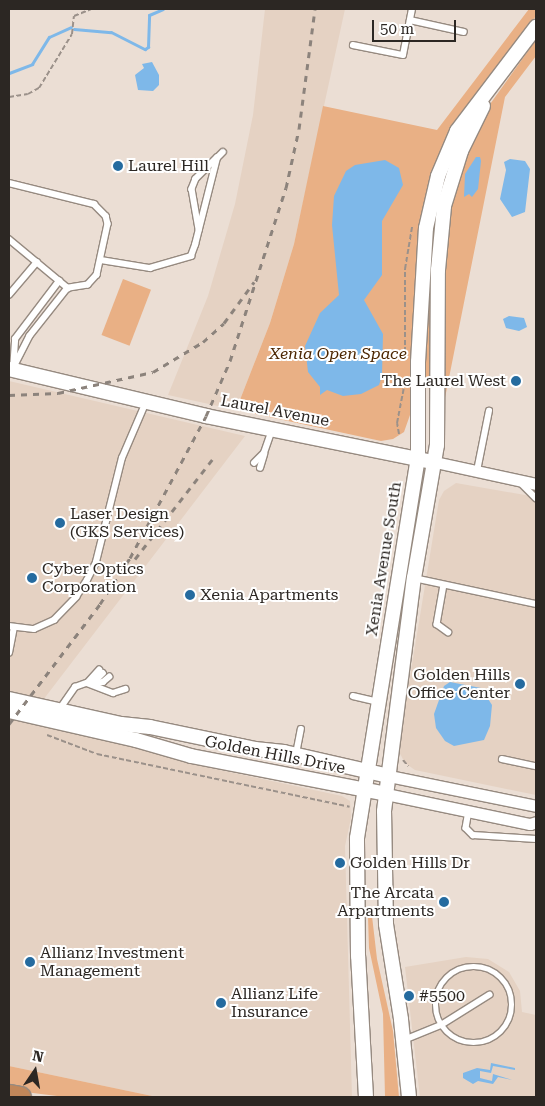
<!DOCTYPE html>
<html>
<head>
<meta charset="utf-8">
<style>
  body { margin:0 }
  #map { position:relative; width:545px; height:1106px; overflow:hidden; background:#ebded4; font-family:"Roboto Serif",serif }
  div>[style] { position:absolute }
  .built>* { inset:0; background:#e5d2c3 }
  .green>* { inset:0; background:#e9b085; transform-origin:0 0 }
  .water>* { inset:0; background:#7eb8e9 }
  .stream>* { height:3px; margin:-1.5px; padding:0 1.5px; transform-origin:1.5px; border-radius:1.5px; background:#7eb8e9 }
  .path>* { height:2px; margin-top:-1px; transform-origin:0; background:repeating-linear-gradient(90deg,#9b918a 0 5px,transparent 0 7.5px) }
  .roads { filter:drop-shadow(1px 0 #968a80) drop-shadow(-1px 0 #968a80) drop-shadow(0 1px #968a80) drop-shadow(0 -1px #968a80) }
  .service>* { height:5.5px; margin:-2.75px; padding:0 2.75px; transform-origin:2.75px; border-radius:2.75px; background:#fff }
  .service>.ring { margin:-2.75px; padding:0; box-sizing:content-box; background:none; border:5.5px solid #fff; border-radius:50% }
  .minor>* { height:11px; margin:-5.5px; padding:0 5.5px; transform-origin:5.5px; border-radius:5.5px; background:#fff }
  .tertiary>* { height:14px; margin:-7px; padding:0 7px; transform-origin:7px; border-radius:7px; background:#fff }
  .motorway>* { height:21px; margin:-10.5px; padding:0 10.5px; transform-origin:10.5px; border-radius:10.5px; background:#c1875a }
  .rail>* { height:3px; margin-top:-1.5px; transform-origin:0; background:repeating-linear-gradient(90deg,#8c837c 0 6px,transparent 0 12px) }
  .dots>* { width:14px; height:14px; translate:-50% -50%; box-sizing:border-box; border:2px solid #fff; border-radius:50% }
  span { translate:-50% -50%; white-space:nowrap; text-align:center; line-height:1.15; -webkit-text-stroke:4px #fff; paint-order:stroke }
  .poi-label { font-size:16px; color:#2c2723 }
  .left { translate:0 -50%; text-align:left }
  .right { translate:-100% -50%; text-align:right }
  .park-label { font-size:16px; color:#4c2601; font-style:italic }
  .street-label { font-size:16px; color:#2c2723 }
  .frame { position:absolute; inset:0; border:10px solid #2c2723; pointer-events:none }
  .north { position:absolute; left:10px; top:1046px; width:50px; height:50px; -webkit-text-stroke:4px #fff; paint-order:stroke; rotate:12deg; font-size:14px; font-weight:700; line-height:20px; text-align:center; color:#2c2723 }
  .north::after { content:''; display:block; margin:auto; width:18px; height:22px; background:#2c2723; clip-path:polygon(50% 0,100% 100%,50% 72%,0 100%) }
  .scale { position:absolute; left:372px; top:20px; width:84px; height:22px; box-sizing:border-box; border:2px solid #2c2723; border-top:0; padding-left:6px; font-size:15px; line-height:18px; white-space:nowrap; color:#2c2723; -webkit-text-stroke:4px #fff; paint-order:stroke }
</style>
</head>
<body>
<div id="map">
  <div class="built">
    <div style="clip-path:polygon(265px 9px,345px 9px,294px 244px,270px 323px,236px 410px,168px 395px,208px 296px,235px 204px,253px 115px)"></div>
    <div style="clip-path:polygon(9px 381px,245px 436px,27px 721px,155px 750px,191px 764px,342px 796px,350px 801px,351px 818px,345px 846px,352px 1097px,157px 1097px,9px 1066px,9px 703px,16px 694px,9px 692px)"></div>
    <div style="clip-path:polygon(456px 483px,536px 497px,536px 795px,415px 770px,405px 763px,398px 750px,439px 500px,444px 491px)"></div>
    <div style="clip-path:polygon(466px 957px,488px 959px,509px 972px,520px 991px,522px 1012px,536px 1015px,536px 1097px,420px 1097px,405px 967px)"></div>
  </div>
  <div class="green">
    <div style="clip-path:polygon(529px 9px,536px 9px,536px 16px,478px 92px,447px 142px,417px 322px,410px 415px,404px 432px,393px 439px,381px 441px,236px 410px,270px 323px,294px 244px,323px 106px,437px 130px)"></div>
    <div style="clip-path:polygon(536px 40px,536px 56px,505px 97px,441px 418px,443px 252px,450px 196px,483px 114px)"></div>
    <div style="clip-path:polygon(451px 152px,447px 181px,429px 437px,430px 394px,424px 367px,427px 247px)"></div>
    <div style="left:123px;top:279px;width:30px;height:60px;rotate:21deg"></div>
    <div style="clip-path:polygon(372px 916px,377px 959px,393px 1031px,399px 1097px,385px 1097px,383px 1014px,369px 948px,368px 917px)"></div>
    <div style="clip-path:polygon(9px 1066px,157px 1097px,65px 1097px,9px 1090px)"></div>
  </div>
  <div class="water">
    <div style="clip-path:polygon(152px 62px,159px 75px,159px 85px,153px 91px,138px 90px,135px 75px,144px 68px,142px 64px)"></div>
    <div style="clip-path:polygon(476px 157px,480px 157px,481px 161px,478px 189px,472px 197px,469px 194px,464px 197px,465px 174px)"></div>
    <div style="clip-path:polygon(510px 159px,525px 161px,530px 169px,525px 212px,512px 217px,500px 199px,506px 170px,504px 162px)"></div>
    <div style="clip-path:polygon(385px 160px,399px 168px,403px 185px,382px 221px,382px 275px,364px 300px,383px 334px,382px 376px,379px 385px,361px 394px,343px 396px,327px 390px,320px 395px,320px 387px,308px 372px,305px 346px,320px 313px,339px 295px,332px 225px,334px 196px,346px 171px,355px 165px)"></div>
    <div style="clip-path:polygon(509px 316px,524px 318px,527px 327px,519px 331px,506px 328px,503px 319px)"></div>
    <div style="clip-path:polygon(450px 682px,481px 688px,492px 705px,490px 726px,484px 740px,454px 746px,445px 741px,436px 728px,434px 714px,444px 686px)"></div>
    <div style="clip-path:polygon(491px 1063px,515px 1068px,515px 1070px,493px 1066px,491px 1073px,480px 1071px,480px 1078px,492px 1081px,493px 1074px,512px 1080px,498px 1077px,493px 1084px,478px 1081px,473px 1084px,463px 1078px,463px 1073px,477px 1068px,490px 1070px)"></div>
  </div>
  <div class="stream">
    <div style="left:74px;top:29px;width:37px;rotate:5deg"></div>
    <div style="left:111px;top:32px;width:38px;rotate:27deg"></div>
    <div style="left:145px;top:49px;width:4px;rotate:-34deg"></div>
    <div style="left:148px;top:47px;width:32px;rotate:-88deg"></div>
    <div style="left:149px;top:15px;width:15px;rotate:-23deg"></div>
    <div style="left:9px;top:73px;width:25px;rotate:-21deg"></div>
    <div style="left:32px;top:64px;width:32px;rotate:-58deg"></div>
    <div style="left:49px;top:37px;width:24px;rotate:-24deg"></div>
  </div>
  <div class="path">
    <div style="left:9px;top:97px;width:19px;rotate:-9deg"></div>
    <div style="left:28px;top:94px;width:13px;rotate:-29deg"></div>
    <div style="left:39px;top:88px;width:63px;rotate:-58.6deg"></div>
    <div style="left:72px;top:34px;width:18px;rotate:-84deg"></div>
    <div style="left:74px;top:16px;width:18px;rotate:-22deg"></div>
    <div style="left:405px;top:352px;width:83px;rotate:-90deg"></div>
    <div style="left:405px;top:269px;width:43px;rotate:-80.5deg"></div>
    <div style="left:399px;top:434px;width:11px;rotate:-100deg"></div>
    <div style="left:397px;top:423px;width:42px;rotate:-79deg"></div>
    <div style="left:47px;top:735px;width:53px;rotate:20.8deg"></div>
    <div style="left:97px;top:754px;width:258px;rotate:11.8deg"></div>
    <div style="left:403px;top:760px;width:8px;rotate:50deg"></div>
  </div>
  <div class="roads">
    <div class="service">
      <div style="left:410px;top:20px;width:55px;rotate:12.5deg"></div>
      <div style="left:353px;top:45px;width:51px;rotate:11.3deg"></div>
      <div style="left:403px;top:55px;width:47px;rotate:-78.9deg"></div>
      <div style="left:217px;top:158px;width:8px;rotate:-45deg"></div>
      <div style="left:9px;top:183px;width:88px;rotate:13.9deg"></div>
      <div style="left:94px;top:204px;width:17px;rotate:45deg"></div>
      <div style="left:106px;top:216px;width:8px;rotate:76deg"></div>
      <div style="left:108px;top:224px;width:52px;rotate:102.2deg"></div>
      <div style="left:97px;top:275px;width:13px;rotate:132deg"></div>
      <div style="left:88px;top:285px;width:20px;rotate:171deg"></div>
      <div style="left:68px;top:288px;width:61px;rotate:128.4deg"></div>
      <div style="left:30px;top:336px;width:38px;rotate:117deg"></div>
      <div style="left:13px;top:370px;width:31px;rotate:-86deg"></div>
      <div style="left:15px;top:339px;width:73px;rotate:-52.8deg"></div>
      <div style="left:9px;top:239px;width:77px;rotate:39.7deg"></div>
      <div style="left:101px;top:260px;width:50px;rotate:9.3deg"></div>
      <div style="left:150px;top:268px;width:43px;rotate:-16.3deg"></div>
      <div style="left:191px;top:256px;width:12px;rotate:-70deg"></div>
      <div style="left:195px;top:245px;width:90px;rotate:-75.8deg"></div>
      <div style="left:217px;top:158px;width:30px;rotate:135deg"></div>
      <div style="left:196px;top:179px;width:11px;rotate:112deg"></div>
      <div style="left:192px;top:189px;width:41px;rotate:80.1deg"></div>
      <div style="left:9px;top:295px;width:43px;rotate:-49.7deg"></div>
      <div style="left:254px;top:463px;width:14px;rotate:-45deg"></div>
      <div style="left:264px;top:453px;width:24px;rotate:-71deg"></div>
      <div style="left:260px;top:468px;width:14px;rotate:-73deg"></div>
      <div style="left:477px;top:471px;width:61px;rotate:-78.7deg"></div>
      <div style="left:522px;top:484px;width:20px;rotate:45deg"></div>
      <div style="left:414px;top:578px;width:125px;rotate:12deg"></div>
      <div style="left:444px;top:585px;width:40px;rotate:100deg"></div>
      <div style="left:437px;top:624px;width:14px;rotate:36deg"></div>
      <div style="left:9px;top:626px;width:25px;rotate:7deg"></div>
      <div style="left:34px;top:629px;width:22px;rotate:-24deg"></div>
      <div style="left:54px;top:620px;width:32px;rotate:-46deg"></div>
      <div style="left:76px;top:597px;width:20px;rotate:-57deg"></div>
      <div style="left:87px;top:580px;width:20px;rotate:-63deg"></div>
      <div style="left:96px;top:562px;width:107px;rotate:-76deg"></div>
      <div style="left:122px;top:458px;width:61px;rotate:-66.8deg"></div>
      <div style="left:9px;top:653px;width:26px;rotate:-79deg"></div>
      <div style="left:89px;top:681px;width:15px;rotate:-48deg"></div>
      <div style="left:87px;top:683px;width:28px;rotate:21deg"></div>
      <div style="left:113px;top:693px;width:13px;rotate:-18deg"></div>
      <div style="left:94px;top:683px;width:9px;rotate:-6deg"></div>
      <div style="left:103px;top:682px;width:8px;rotate:-40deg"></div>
      <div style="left:353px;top:696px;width:26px;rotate:13deg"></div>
      <div style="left:59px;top:710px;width:28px;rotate:-55deg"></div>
      <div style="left:75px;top:687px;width:23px;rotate:-20deg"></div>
      <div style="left:97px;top:679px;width:8px;rotate:-45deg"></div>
      <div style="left:296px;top:754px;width:25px;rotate:-79deg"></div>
      <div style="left:502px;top:759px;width:35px;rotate:12deg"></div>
      <div style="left:469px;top:811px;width:17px;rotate:100deg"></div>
      <div style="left:466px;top:828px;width:10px;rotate:45deg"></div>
      <div style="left:473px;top:835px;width:63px;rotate:3.6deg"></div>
      <div class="ring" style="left:436px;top:967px;width:70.5px;height:70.5px"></div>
      <div style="left:404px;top:1040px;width:40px;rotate:-22deg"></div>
      <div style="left:441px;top:1025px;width:57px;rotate:-32deg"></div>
    </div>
    <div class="minor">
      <div style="left:435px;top:462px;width:103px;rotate:12.3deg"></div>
      <div style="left:389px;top:776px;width:150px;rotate:11.5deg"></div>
      <div style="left:386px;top:794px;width:147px;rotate:11.8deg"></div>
      <div style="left:530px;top:824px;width:6px;rotate:-18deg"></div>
    </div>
    <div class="tertiary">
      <div style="left:9px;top:369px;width:203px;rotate:13.4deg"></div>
      <div style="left:206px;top:416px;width:226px;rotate:11.5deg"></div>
      <div style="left:9px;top:699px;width:115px;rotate:12.6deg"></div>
      <div style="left:121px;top:724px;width:29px;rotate:6deg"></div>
      <div style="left:150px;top:727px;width:107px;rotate:11.8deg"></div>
      <div style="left:255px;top:749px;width:29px;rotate:6deg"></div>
      <div style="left:284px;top:752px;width:108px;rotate:12.9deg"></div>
      <div style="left:9px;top:711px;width:130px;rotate:12.9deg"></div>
      <div style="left:136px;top:740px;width:57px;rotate:16.2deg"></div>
      <div style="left:191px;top:756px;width:199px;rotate:11deg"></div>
      <div style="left:366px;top:1097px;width:141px;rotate:-93.2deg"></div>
      <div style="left:358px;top:956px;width:118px;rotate:-90.5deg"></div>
      <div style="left:357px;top:838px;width:384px;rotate:-80.9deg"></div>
      <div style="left:418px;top:459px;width:97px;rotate:-90deg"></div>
      <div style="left:418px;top:362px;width:134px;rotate:-86.6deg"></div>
      <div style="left:426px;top:228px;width:53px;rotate:-77deg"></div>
      <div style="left:438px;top:176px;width:49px;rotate:-67.1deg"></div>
      <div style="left:457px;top:131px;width:131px;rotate:-52.8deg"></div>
      <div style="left:409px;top:1097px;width:78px;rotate:-95.9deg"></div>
      <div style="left:401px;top:1019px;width:96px;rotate:-99deg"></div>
      <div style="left:386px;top:924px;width:113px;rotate:-91deg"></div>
      <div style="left:384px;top:811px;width:235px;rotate:-82.7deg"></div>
      <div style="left:414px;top:578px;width:135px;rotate:-80.2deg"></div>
      <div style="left:437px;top:445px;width:175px;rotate:-89.7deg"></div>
      <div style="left:438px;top:270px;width:64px;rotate:-84.6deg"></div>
      <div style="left:444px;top:206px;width:58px;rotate:-72.8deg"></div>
      <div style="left:461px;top:151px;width:50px;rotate:-63.9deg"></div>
    </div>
    <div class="motorway">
      <div style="left:9px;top:1095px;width:11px;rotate:10deg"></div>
    </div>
  </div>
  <div class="rail">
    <div style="left:9px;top:395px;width:49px;rotate:-2.3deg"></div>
    <div style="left:58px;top:393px;width:97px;rotate:-12.5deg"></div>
    <div style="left:153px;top:372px;width:58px;rotate:-31deg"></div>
    <div style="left:203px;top:342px;width:28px;rotate:-42deg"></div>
    <div style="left:224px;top:323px;width:51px;rotate:-53.8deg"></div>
    <div style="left:135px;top:559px;width:129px;rotate:-52.2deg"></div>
    <div style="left:9px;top:724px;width:151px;rotate:-52.8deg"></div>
    <div style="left:100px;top:604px;width:55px;rotate:-56.9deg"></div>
    <div style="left:130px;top:558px;width:161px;rotate:-61.8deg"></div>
    <div style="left:206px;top:416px;width:60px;rotate:-66.4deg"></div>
    <div style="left:230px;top:361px;width:182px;rotate:-72.1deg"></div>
    <div style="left:286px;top:188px;width:60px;rotate:-77.6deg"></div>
    <div style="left:299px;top:129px;width:121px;rotate:-82.4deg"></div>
  </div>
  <div class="dots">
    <div style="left:118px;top:166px;background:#256b9f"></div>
    <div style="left:516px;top:381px;background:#256b9f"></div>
    <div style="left:60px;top:523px;background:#256b9f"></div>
    <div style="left:32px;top:578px;background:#256b9f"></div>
    <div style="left:190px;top:595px;background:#256b9f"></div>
    <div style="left:520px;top:684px;background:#256b9f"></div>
    <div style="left:340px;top:863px;background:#256b9f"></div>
    <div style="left:444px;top:902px;background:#256b9f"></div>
    <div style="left:30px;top:962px;background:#256b9f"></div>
    <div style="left:409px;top:996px;background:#256b9f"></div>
    <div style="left:221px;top:1003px;background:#256b9f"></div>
  </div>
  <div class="poi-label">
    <span class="left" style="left:128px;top:166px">Laurel Hill</span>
    <span class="right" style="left:506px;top:381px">The Laurel West</span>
    <span class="left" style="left:70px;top:523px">Laser Design<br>(GKS Services)</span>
    <span class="left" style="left:42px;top:578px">Cyber Optics<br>Corporation</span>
    <span class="left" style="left:200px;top:595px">Xenia Apartments</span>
    <span class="right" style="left:510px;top:684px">Golden Hills<br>Office Center</span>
    <span class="left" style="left:350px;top:863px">Golden Hills Dr</span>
    <span class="right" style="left:434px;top:902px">The Arcata<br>Arpartments</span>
    <span class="left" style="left:40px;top:962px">Allianz Investment<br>Management</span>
    <span class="left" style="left:231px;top:1003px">Allianz Life<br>Insurance</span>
    <span class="left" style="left:419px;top:996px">#5500</span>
  </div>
  <div class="park-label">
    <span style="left:338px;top:354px">Xenia Open Space</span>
  </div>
  <div class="street-label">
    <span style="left:275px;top:411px;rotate:11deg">Laurel Avenue</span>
    <span style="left:384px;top:559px;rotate:-81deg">Xenia Avenue South</span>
    <span style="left:275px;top:755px;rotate:11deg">Golden Hills Drive</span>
  </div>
  <div class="frame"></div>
  <div class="north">N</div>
  <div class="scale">50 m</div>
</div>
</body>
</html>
